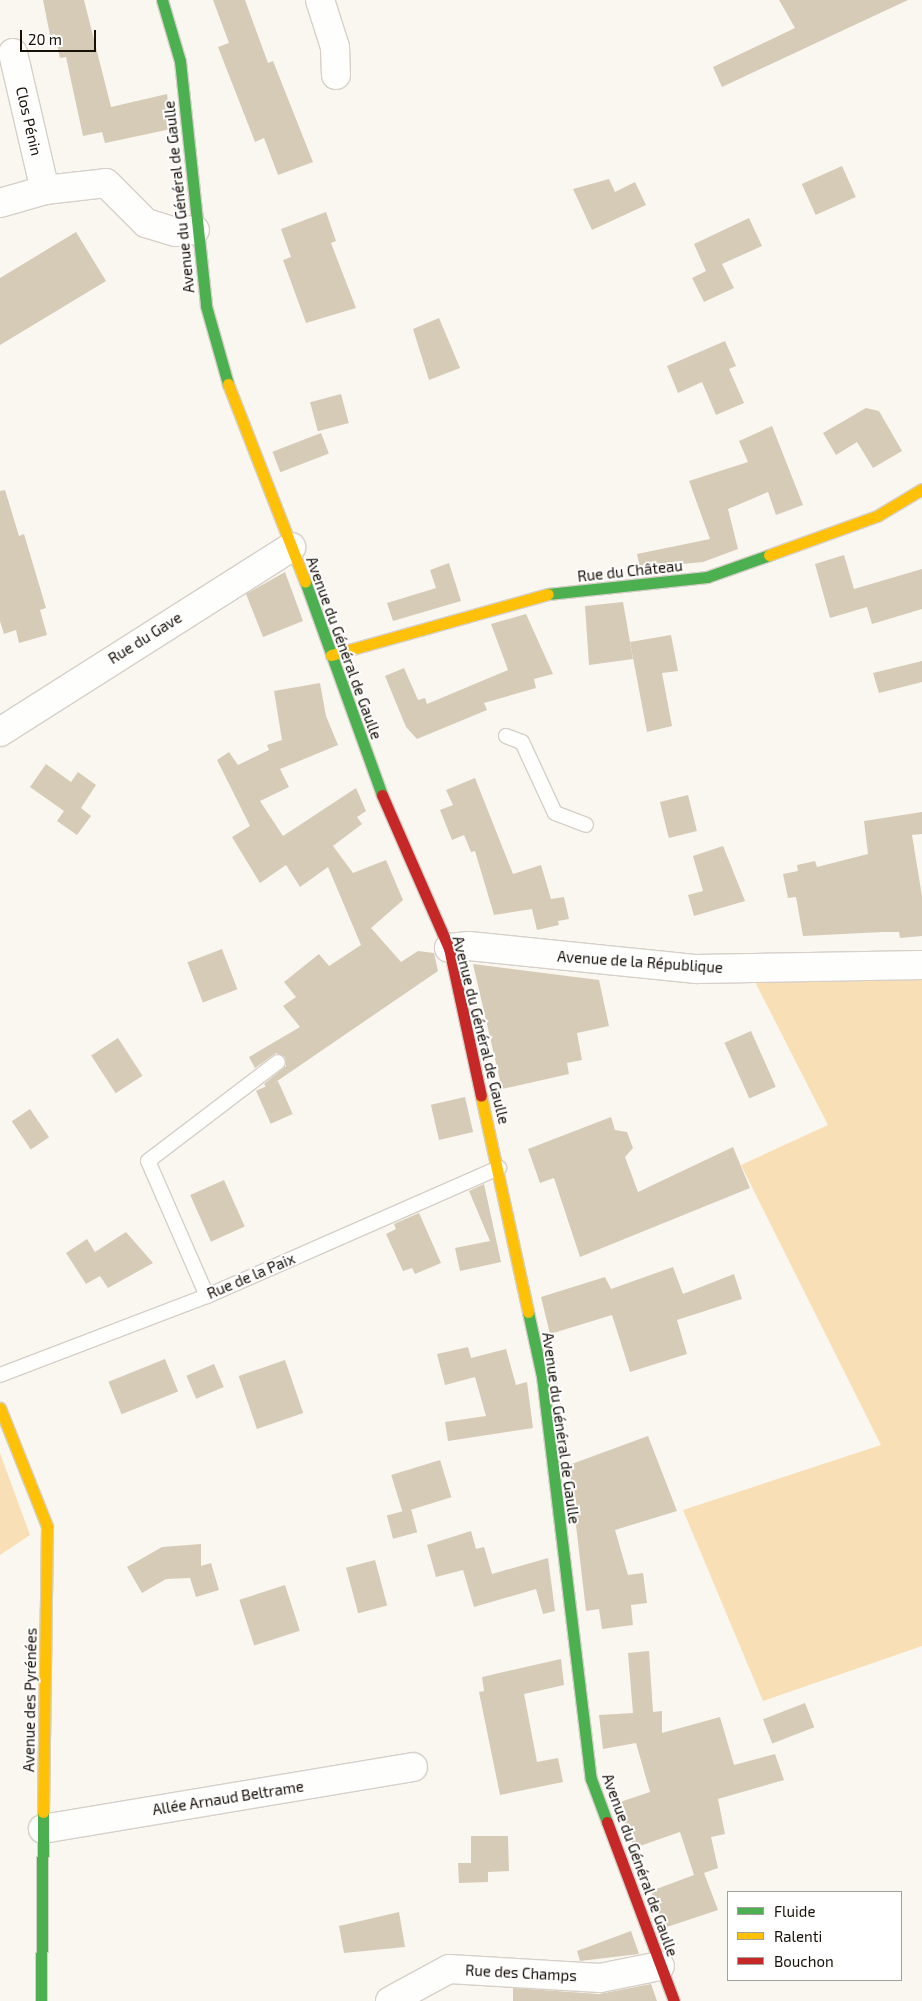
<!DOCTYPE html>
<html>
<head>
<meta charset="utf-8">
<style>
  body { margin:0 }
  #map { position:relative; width:922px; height:2001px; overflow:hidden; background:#faf6f0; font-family:"Exo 2",sans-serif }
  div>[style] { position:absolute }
  .green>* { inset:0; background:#f9dfb6 }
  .building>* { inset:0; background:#d6cbb7; transform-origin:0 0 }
  .roads { filter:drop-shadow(1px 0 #d6d0c9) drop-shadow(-1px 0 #d6d0c9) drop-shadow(0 1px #d6d0c9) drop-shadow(0 -1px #d6d0c9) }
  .lane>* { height:14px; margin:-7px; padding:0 7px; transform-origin:7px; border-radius:7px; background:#fefefd }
  .street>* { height:28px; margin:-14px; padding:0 14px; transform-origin:14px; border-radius:14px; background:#fefefd }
  .fast>* { height:11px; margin:-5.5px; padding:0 5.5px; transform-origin:5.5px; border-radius:5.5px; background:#4caf50 }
  .slow>* { height:11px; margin:-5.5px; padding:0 5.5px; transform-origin:5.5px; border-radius:5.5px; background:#ffc107 }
  .jam>* { height:11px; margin:-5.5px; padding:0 5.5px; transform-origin:5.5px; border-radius:5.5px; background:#c62828 }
  span { translate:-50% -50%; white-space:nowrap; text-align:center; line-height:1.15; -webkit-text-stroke:4px #fff; paint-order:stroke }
  .street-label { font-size:15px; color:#161007 }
  .legend { position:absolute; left:727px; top:1891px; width:175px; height:90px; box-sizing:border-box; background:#fff; border:1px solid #a29f9c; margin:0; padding:6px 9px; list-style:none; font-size:15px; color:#161007 }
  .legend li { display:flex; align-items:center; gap:10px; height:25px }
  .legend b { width:25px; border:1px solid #a29f9c }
  .scale { position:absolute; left:20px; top:30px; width:76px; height:22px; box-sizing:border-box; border:2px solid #161007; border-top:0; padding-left:6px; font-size:15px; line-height:18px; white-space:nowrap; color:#161007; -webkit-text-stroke:4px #fff; paint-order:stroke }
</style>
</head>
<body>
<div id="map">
  <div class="green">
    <div style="clip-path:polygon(922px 970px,922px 1646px,763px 1701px,683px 1510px,881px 1445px,741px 1165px,828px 1125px,752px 976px)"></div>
    <div style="clip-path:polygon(0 1453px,30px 1535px,0 1555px)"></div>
  </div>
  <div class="building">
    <div style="clip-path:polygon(43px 0,84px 0,111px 107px,167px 94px,171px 129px,105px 143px,102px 132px,83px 136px,66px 57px,60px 58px,55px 34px,50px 35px)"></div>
    <div style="clip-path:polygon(213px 0,245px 0,268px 63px,273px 61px,313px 162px,278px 175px,264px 138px,255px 142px,218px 47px,229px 43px)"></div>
    <div style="clip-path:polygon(779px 0,908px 0,722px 87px,713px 67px,795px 28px)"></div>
    <div style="left:842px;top:166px;width:34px;height:44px;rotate:66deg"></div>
    <div style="clip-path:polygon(609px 179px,615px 192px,635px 182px,646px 205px,592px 230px,573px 189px)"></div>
    <div style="clip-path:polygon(326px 212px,336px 241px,331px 243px,356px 308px,306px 323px,283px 260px,291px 257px,281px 229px)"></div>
    <div style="clip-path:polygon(749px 218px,762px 246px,722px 264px,734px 288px,704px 302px,692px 278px,706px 271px,694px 244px)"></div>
    <div style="clip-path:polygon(76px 232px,106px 281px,0 345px,0 278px)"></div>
    <div style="clip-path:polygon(439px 318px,460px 368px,429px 380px,413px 329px)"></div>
    <div style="clip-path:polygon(725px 341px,736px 366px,729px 369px,744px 403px,716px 415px,702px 382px,678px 393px,667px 366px)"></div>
    <div style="left:341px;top:394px;width:30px;height:32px;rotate:75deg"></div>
    <div style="clip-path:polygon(866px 408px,879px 411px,902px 451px,873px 468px,857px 442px,836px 455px,823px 433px)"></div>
    <div style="clip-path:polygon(772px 426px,803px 505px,776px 515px,768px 492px,728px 509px,738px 549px,703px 562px,640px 568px,637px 554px,710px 539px,689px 481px,748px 462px,739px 441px)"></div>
    <div style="left:321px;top:433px;width:22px;height:52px;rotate:69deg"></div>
    <div style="clip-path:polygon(5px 490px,19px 536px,24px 534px,46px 608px,40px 610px,47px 635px,19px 643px,16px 630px,4px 634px,0 621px,0 491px)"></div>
    <div style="clip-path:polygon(844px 555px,854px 589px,922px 569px,922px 609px,872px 624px,867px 607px,830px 618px,815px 564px)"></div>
    <div style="clip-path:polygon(449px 563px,461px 601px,393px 621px,387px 603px,436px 588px,430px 570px)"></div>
    <div style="clip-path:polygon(285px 572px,303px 621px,263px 637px,246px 594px)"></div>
    <div style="clip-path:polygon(623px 602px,633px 659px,589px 665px,585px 606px)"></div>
    <div style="clip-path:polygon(526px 614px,553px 674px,534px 679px,536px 688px,484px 703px,487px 710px,417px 739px,406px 727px,385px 676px,404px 668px,418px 700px,425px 698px,427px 704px,508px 670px,491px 624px)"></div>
    <div style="clip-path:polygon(671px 635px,678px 671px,662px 673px,672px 726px,647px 732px,630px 642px)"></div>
    <div style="clip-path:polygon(922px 661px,922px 682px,879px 693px,873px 673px)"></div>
    <div style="clip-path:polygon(320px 683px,326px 716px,338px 745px,280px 769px,289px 787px,260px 801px,283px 836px,356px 788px,366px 811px,357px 817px,362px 824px,333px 846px,353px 873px,386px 860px,403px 900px,371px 928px,401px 962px,418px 951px,434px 953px,438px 971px,267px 1088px,264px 1084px,286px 1066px,285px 1057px,276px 1053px,255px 1068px,249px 1057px,300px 1027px,283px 1006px,296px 997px,284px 982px,319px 954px,329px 966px,361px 945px,328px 867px,300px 887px,286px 865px,260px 883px,232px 837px,250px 826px,217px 760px,229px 752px,238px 765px,269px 750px,267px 745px,282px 740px,274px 691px)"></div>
    <div style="clip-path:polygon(46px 764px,71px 782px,78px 772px,96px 785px,81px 808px,91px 816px,77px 835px,57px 821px,64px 811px,30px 787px)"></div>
    <div style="clip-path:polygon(475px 778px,513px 874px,541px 865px,551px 899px,564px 897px,569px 919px,558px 921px,559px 925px,537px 930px,532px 909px,494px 915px,475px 851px,471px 852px,464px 835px,452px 840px,440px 810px,453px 805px,446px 790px)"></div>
    <div style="left:688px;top:795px;width:37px;height:29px;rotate:76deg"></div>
    <div style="clip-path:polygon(922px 812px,922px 834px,912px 835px,922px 896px,922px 936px,900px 938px,899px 932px,883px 932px,803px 936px,796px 897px,788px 898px,783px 874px,798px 871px,797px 865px,815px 861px,817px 867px,868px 854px,864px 821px)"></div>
    <div style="clip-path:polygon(723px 846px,745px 901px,694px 916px,688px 895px,703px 891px,693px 856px)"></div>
    <div style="left:222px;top:949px;width:43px;height:37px;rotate:69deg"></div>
    <div style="clip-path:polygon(473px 964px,599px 980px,609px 1026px,577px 1033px,582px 1060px,567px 1063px,569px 1074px,502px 1089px)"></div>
    <div style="left:751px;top:1031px;width:61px;height:29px;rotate:66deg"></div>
    <div style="left:118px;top:1038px;width:45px;height:32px;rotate:57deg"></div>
    <div style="left:278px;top:1081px;width:36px;height:24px;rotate:66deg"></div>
    <div style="left:465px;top:1097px;width:36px;height:35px;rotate:77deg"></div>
    <div style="left:30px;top:1109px;width:34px;height:22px;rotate:56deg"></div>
    <div style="clip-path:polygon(611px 1117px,615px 1130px,627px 1132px,633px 1148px,625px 1157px,638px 1192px,733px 1147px,750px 1188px,580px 1257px,554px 1178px,540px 1183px,528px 1149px)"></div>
    <div style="left:224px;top:1180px;width:51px;height:37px;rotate:66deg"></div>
    <div style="clip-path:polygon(484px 1184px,501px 1262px,460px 1271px,455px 1248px,490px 1241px,469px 1191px)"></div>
    <div style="clip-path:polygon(419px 1213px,441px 1263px,415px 1274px,412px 1268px,403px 1271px,386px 1234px,396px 1229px,394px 1224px)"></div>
    <div style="clip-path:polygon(126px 1232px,153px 1263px,108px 1288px,100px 1276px,86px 1284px,66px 1253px,87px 1239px,95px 1252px)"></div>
    <div style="clip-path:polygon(673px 1267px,683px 1294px,734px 1274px,742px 1299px,677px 1320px,687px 1354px,630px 1372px,612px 1315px,550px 1334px,541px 1297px,605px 1277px,611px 1289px)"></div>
    <div style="clip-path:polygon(468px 1347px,471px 1358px,506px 1349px,516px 1385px,527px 1382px,533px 1428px,448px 1441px,445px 1422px,486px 1416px,475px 1377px,445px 1385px,437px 1354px)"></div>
    <div style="left:165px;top:1359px;width:35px;height:61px;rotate:68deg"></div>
    <div style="left:285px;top:1360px;width:56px;height:49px;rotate:71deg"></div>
    <div style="left:214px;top:1364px;width:25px;height:30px;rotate:67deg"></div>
    <div style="clip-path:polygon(648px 1436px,677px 1511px,615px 1530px,628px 1575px,643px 1573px,647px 1603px,631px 1605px,633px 1625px,602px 1629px,599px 1609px,586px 1611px,569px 1465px)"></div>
    <div style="left:440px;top:1460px;width:39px;height:51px;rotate:73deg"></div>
    <div style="left:411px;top:1509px;width:24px;height:25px;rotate:75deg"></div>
    <div style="clip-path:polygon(471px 1531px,476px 1549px,484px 1547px,492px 1574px,548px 1558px,555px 1611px,543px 1614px,536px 1589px,474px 1607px,463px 1570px,436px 1577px,427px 1545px)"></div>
    <div style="clip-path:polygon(201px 1544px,201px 1566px,211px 1563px,219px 1590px,196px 1597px,190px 1578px,166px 1579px,142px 1593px,127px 1567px,162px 1547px)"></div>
    <div style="left:375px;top:1560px;width:47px;height:30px;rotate:75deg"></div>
    <div style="left:285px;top:1585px;width:48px;height:48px;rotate:72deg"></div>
    <div style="clip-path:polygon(649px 1651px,653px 1712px,662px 1711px,662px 1733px,720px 1717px,734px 1765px,775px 1754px,784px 1780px,718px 1799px,725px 1834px,711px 1837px,718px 1868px,704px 1873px,718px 1910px,664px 1928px,651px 1891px,694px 1875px,680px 1832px,634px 1848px,617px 1803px,650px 1792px,636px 1743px,603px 1749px,599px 1715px,633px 1713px,628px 1653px)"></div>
    <div style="clip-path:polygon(561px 1659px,564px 1685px,524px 1694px,537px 1762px,558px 1758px,563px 1782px,500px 1795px,479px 1692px,484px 1691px,482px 1677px)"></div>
    <div style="left:805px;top:1703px;width:26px;height:45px;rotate:69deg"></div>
    <div style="clip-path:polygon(471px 1836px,508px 1836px,509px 1871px,488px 1872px,488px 1882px,459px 1883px,458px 1863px,471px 1863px)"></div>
    <div style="clip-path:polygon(399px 1912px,405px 1947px,344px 1953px,339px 1926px)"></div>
    <div style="clip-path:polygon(631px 1931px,639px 1954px,580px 1961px,577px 1951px)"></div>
    <div style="clip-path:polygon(651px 1984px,657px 2001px,513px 2001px,513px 1988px,599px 1994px)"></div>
  </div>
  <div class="roads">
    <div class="lane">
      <div style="left:506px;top:736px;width:17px;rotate:21deg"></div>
      <div style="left:522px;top:742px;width:78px;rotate:65.1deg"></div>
      <div style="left:555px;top:813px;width:33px;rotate:21deg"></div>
      <div style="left:207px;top:1296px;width:147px;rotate:-113.6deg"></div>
      <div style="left:148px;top:1161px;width:163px;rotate:-37.3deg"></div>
      <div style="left:0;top:1375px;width:222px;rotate:-20.9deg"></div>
      <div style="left:207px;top:1296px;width:319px;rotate:-23.7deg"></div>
    </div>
    <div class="street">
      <div style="left:320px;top:0;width:49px;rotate:72.3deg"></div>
      <div style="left:335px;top:47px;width:28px;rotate:88deg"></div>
      <div style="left:13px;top:53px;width:141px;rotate:76.9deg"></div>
      <div style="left:0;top:203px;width:47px;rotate:-16.1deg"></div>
      <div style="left:45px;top:190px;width:61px;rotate:-6.5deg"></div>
      <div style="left:106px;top:183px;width:57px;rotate:45deg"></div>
      <div style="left:146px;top:223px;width:31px;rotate:17deg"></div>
      <div style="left:176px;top:232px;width:19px;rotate:-6deg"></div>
      <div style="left:0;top:732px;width:345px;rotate:-32.4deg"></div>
      <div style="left:449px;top:948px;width:20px;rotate:-6deg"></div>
      <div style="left:469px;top:946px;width:229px;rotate:5.8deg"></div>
      <div style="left:697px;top:969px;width:225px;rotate:-1deg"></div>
      <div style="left:43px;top:1829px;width:375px;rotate:-9.5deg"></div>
      <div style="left:390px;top:2001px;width:67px;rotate:-28.5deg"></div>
      <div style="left:449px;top:1969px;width:151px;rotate:3.4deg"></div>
      <div style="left:600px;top:1978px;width:61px;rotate:-11.3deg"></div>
    </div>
    <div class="fast">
      <div style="left:162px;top:0;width:64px;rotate:73.6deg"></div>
      <div style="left:180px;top:61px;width:246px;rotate:83.9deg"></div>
      <div style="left:206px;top:306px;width:81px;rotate:74.2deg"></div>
      <div style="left:305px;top:581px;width:227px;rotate:70.2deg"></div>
      <div style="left:548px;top:594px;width:160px;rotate:-6.1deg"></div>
      <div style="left:707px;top:577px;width:66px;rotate:-19.5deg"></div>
      <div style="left:528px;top:1312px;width:66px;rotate:77.7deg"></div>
      <div style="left:542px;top:1376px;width:406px;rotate:83.1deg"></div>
      <div style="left:591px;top:1779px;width:46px;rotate:69.6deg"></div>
      <div style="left:41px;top:2001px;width:189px;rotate:-89.4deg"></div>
    </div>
    <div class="slow">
      <div style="left:228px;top:384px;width:212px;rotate:68.7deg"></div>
      <div style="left:769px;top:555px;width:115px;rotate:-19.9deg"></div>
      <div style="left:877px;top:516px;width:52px;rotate:-31deg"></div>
      <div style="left:331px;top:655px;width:225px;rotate:-15.7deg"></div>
      <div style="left:481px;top:1096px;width:221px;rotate:77.7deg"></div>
      <div style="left:0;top:1408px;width:127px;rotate:68.3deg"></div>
      <div style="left:47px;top:1526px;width:286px;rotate:90.8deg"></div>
    </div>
    <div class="jam">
      <div style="left:382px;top:795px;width:167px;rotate:66.4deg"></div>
      <div style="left:449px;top:948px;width:151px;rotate:77.8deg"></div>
      <div style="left:607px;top:1822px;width:191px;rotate:69.5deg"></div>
    </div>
  </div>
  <div class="street-label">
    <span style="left:29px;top:121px;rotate:77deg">Clos Pénin</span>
    <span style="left:179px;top:197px;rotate:-96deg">Avenue du Général de Gaulle</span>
    <span style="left:630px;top:571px;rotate:-6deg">Rue du Château</span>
    <span style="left:145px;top:638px;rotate:-32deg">Rue du Gave</span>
    <span style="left:344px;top:648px;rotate:70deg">Avenue du Général de Gaulle</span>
    <span style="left:640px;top:962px;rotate:4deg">Avenue de la République</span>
    <span style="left:481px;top:1030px;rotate:76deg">Avenue du Général de Gaulle</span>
    <span style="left:251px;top:1276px;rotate:-23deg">Rue de la Paix</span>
    <span style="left:561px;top:1428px;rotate:82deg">Avenue du Général de Gaulle</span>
    <span style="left:30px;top:1700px;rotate:-89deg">Avenue des Pyrénées</span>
    <span style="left:228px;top:1798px;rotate:-9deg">Allée Arnaud Beltrame</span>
    <span style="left:640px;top:1865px;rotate:70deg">Avenue du Général de Gaulle</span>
    <span style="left:521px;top:1973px;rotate:3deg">Rue des Champs</span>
  </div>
  <ul class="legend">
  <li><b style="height:6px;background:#4caf50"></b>Fluide</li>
  <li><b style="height:6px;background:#ffc107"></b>Ralenti</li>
  <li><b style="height:6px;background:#c62828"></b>Bouchon</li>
  </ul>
  <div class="scale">20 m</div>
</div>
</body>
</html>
